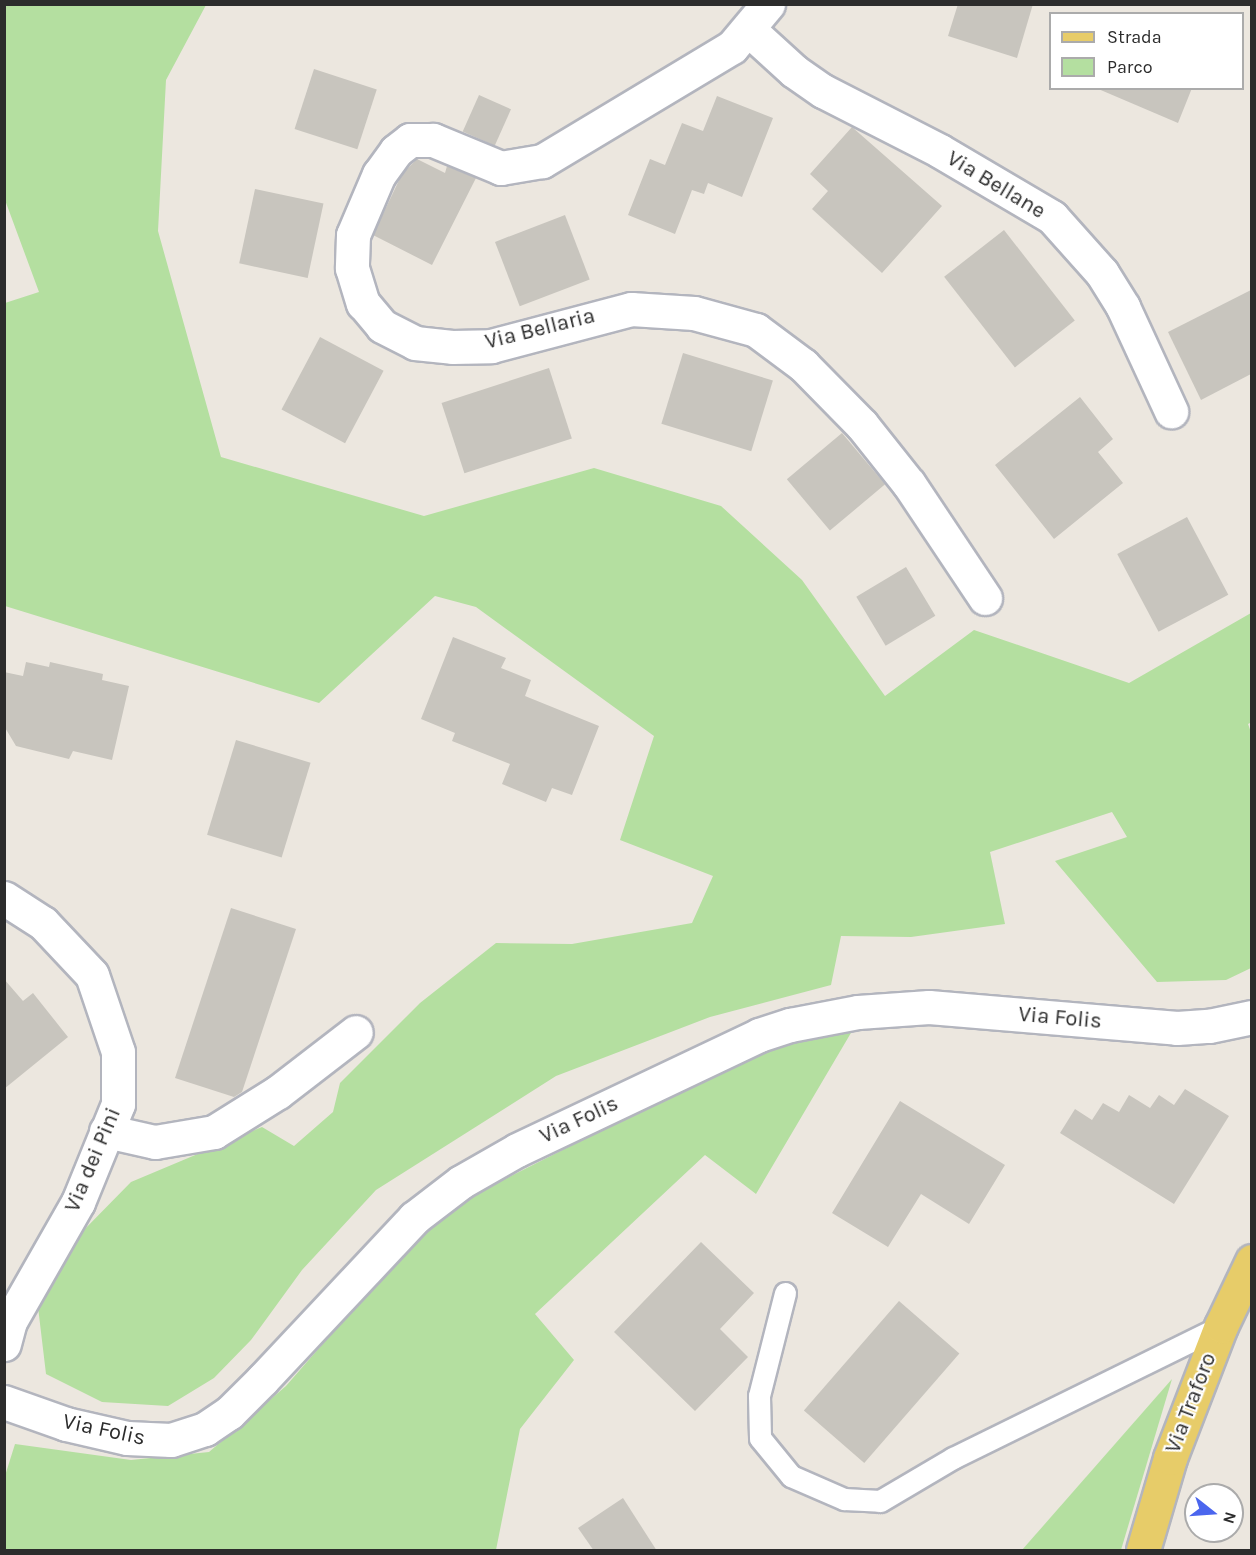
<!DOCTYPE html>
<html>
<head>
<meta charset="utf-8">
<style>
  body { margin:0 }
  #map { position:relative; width:1256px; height:1555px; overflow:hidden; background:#ece7df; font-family:Karla,sans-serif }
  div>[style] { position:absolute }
  .green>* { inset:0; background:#b4dfa0 }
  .building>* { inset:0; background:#c8c5be; transform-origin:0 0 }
  .roads { filter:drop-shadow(2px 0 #b3b5be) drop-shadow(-2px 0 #b3b5be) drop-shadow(0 2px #b3b5be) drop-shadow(0 -2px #b3b5be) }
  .lane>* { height:21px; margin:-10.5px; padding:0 10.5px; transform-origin:10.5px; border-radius:10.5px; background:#fff }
  .street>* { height:33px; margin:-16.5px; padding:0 16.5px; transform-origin:16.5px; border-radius:16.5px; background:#fff }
  .secondary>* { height:33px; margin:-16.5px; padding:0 16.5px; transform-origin:16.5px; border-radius:16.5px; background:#fff }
  .primary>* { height:33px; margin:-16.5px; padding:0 16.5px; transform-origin:16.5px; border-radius:16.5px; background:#e7cc69 }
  span { translate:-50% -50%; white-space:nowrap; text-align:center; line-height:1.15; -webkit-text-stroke:4.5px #fff; paint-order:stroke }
  .street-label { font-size:22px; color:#2c2c2c }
  .frame { position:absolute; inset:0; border:6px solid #2c2c2c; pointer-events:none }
  .legend { position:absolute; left:1049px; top:12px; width:195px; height:78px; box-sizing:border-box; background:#fff; border:2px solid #ababab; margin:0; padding:8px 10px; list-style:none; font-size:18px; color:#2c2c2c }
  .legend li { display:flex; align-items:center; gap:12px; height:30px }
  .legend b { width:30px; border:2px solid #ababab }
  .north { position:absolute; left:1184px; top:1483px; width:60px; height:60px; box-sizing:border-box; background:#fff; border:2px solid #ababab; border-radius:50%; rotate:107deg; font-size:16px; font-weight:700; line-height:24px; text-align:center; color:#2c2c2c }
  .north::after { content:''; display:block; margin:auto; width:21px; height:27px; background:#4b66ee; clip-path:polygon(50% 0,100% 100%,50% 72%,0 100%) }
</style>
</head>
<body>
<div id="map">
  <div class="green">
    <div style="clip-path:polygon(5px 5px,206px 5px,166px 80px,158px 231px,221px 457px,424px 516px,594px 468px,721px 506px,802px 580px,885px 696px,974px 630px,1129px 683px,1251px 613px,1252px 722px,1248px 724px,1252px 735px,1251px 968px,1226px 980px,1157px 982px,1055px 861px,1127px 837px,1112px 812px,990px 852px,1005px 924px,911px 937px,841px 936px,831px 985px,710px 1017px,556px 1076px,376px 1190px,302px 1270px,251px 1340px,214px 1378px,168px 1406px,102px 1402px,46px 1374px,38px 1307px,78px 1236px,131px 1182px,262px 1127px,294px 1146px,333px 1112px,340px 1083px,420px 1003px,496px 943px,572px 944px,692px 923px,713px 876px,620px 840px,654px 736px,476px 607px,435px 596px,319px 703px,5px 606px,5px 303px,39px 292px,5px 200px)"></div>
    <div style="clip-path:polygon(858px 1021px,756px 1194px,705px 1155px,535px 1314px,574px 1360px,520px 1429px,496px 1550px,5px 1550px,4px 1479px,15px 1444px,131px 1460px,209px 1452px,286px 1386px,414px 1239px,485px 1189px,771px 1045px)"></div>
    <div style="clip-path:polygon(1172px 1379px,1121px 1550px,1022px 1550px)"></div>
  </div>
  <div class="building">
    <div style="clip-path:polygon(958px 4px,1033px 4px,1017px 58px,948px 36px)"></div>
    <div style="left:314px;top:69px;width:66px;height:63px;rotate:18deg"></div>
    <div style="clip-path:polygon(1096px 88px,1192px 88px,1178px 123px)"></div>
    <div style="left:479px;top:95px;width:35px;height:40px;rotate:24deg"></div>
    <div style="clip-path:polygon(717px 96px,773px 118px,742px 197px,708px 183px,704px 194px,692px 190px,675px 234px,628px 215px,650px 159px,665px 165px,682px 123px,703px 131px)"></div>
    <div style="clip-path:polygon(852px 127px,942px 206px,882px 273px,812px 209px,828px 191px,810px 174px)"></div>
    <div style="clip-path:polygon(417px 159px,445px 173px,447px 166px,476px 178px,432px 265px,373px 235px,402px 174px)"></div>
    <div style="left:255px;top:189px;width:70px;height:76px;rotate:12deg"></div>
    <div style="left:565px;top:215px;width:69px;height:75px;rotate:69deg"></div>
    <div style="left:1004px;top:230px;width:115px;height:76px;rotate:52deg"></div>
    <div style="clip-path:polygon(1251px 290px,1251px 374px,1201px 400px,1168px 332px)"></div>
    <div style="left:320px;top:337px;width:72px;height:82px;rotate:28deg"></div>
    <div style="left:683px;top:353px;width:94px;height:74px;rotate:17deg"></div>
    <div style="left:549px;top:368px;width:74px;height:113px;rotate:72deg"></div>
    <div style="clip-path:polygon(1080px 397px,1113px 439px,1098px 452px,1123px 483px,1054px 539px,995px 465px)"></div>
    <div style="left:842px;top:433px;width:67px;height:72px;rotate:50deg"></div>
    <div style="left:1187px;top:517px;width:88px;height:79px;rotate:62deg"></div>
    <div style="left:906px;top:567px;width:57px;height:58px;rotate:59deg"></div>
    <div style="clip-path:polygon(453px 637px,506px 658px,501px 668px,531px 680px,525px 696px,599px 726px,572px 795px,552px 788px,546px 802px,502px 784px,510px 764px,452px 741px,455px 733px,421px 719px)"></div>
    <div style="clip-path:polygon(26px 662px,49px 667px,50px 662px,103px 674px,102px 680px,129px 686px,112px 760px,73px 751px,69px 759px,16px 746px,4px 726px,4px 672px,23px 676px)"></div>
    <div style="left:236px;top:740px;width:78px;height:99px;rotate:17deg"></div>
    <div style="clip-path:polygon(231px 908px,296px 929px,242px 1092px,234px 1097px,175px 1078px)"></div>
    <div style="clip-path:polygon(4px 979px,23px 1001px,33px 993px,68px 1037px,4px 1089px)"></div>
    <div style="clip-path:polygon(1185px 1089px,1229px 1116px,1174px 1204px,1060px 1133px,1075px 1109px,1092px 1120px,1103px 1103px,1119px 1112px,1129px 1095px,1150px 1108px,1159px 1095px,1174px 1105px)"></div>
    <div style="clip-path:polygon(900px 1101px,1005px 1165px,969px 1224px,921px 1194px,888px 1247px,832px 1213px)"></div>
    <div style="clip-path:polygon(701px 1242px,754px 1293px,720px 1329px,748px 1357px,695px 1411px,614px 1332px)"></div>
    <div style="left:899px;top:1301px;width:80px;height:145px;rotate:41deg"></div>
    <div style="clip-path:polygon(623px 1498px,657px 1551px,594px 1551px,578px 1528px)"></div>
  </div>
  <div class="roads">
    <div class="lane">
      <div style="left:785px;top:1293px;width:106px;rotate:104.2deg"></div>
      <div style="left:759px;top:1396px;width:42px;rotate:88.6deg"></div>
      <div style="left:760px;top:1438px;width:49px;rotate:50.8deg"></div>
      <div style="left:791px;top:1476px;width:58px;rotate:23.5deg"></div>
      <div style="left:844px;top:1499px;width:36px;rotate:3deg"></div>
      <div style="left:880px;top:1501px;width:85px;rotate:-30.5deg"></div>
      <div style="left:953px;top:1458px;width:299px;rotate:-26.2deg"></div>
    </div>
    <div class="street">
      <div style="left:768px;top:4px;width:56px;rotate:129.9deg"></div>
      <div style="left:732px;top:47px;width:222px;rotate:149deg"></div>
      <div style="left:542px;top:161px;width:42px;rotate:170.3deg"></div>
      <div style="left:501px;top:168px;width:74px;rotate:-157.6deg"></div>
      <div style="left:433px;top:140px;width:23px;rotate:180deg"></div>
      <div style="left:410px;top:140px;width:18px;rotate:142deg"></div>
      <div style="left:396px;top:151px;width:29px;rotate:126deg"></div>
      <div style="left:379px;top:174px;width:66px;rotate:113.1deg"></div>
      <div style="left:353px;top:235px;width:33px;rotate:92deg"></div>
      <div style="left:352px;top:268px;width:37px;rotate:73deg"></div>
      <div style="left:363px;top:303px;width:30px;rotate:50deg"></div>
      <div style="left:382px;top:326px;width:37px;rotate:27deg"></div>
      <div style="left:415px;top:343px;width:37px;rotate:6deg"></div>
      <div style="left:452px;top:347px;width:39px;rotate:-1deg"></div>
      <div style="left:491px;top:346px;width:145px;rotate:-14.8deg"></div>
      <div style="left:631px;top:309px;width:63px;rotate:3.6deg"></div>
      <div style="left:694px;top:313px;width:64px;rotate:15.3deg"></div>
      <div style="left:756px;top:330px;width:59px;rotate:36.7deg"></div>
      <div style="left:803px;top:365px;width:84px;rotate:45.5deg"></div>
      <div style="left:862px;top:425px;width:75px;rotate:51.5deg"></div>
      <div style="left:909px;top:484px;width:137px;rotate:56.3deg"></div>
      <div style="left:748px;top:29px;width:62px;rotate:42.4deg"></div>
      <div style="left:794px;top:71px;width:35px;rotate:35deg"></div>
      <div style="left:823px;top:91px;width:131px;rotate:27.1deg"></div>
      <div style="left:940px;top:151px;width:130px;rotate:30.5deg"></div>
      <div style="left:1052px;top:217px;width:75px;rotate:48.2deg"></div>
      <div style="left:1102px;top:273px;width:40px;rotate:58deg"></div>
      <div style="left:1123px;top:307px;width:115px;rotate:65.2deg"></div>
      <div style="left:4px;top:898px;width:46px;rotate:32.7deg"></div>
      <div style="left:43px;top:923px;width:71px;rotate:46.7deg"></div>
      <div style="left:92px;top:975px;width:81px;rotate:71.3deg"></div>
      <div style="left:118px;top:1052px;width:52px;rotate:90deg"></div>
      <div style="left:118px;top:1104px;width:106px;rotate:112.2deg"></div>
      <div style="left:78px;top:1202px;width:137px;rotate:119.7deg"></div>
      <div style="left:10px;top:1321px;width:24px;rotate:105deg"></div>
      <div style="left:106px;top:1131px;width:50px;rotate:12.7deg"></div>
      <div style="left:155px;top:1142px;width:60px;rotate:-9.6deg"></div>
      <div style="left:214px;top:1132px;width:75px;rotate:-32deg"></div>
      <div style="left:278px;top:1092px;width:98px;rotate:-37.6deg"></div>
    </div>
    <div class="secondary">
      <div style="left:4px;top:1402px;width:66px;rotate:19.5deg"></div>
      <div style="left:66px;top:1424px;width:63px;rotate:12.9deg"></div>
      <div style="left:127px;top:1438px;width:44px;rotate:2.6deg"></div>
      <div style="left:171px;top:1440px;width:36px;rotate:-18deg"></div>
      <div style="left:205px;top:1429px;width:29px;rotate:-34deg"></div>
      <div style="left:229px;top:1413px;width:48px;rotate:-45deg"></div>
      <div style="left:263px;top:1379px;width:221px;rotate:-46.8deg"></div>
      <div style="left:414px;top:1218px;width:59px;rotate:-37.5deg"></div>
      <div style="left:461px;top:1182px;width:64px;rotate:-29.7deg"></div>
      <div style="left:517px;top:1150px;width:268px;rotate:-25.4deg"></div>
      <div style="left:759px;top:1035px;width:33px;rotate:-18deg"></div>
      <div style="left:790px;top:1025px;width:69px;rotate:-10.8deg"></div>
      <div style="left:858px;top:1012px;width:71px;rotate:-4deg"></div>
      <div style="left:929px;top:1007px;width:249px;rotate:4.8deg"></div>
      <div style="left:1177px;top:1028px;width:32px;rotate:-4deg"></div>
      <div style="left:1209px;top:1026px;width:44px;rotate:-11.8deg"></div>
    </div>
    <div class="primary">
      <div style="left:1143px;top:1550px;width:96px;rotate:-73.6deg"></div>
      <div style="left:1170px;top:1458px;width:142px;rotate:-68.9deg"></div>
      <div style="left:1221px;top:1326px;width:72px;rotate:-64.5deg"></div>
    </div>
  </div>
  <div class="street-label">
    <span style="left:996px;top:185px;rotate:31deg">Via Bellane</span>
    <span style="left:540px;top:329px;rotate:-14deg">Via Bellaria</span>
    <span style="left:1060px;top:1018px;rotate:5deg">Via Folis</span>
    <span style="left:579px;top:1120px;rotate:-25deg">Via Folis</span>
    <span style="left:93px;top:1160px;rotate:-67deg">Via dei Pini</span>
    <span style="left:1191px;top:1403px;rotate:-69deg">Via Traforo</span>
    <span style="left:104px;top:1430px;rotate:12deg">Via Folis</span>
  </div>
  <div class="frame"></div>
  <ul class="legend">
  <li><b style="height:8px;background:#e7cc69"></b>Strada</li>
  <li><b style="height:16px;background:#b4dfa0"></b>Parco</li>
  </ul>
  <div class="north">N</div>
</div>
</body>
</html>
